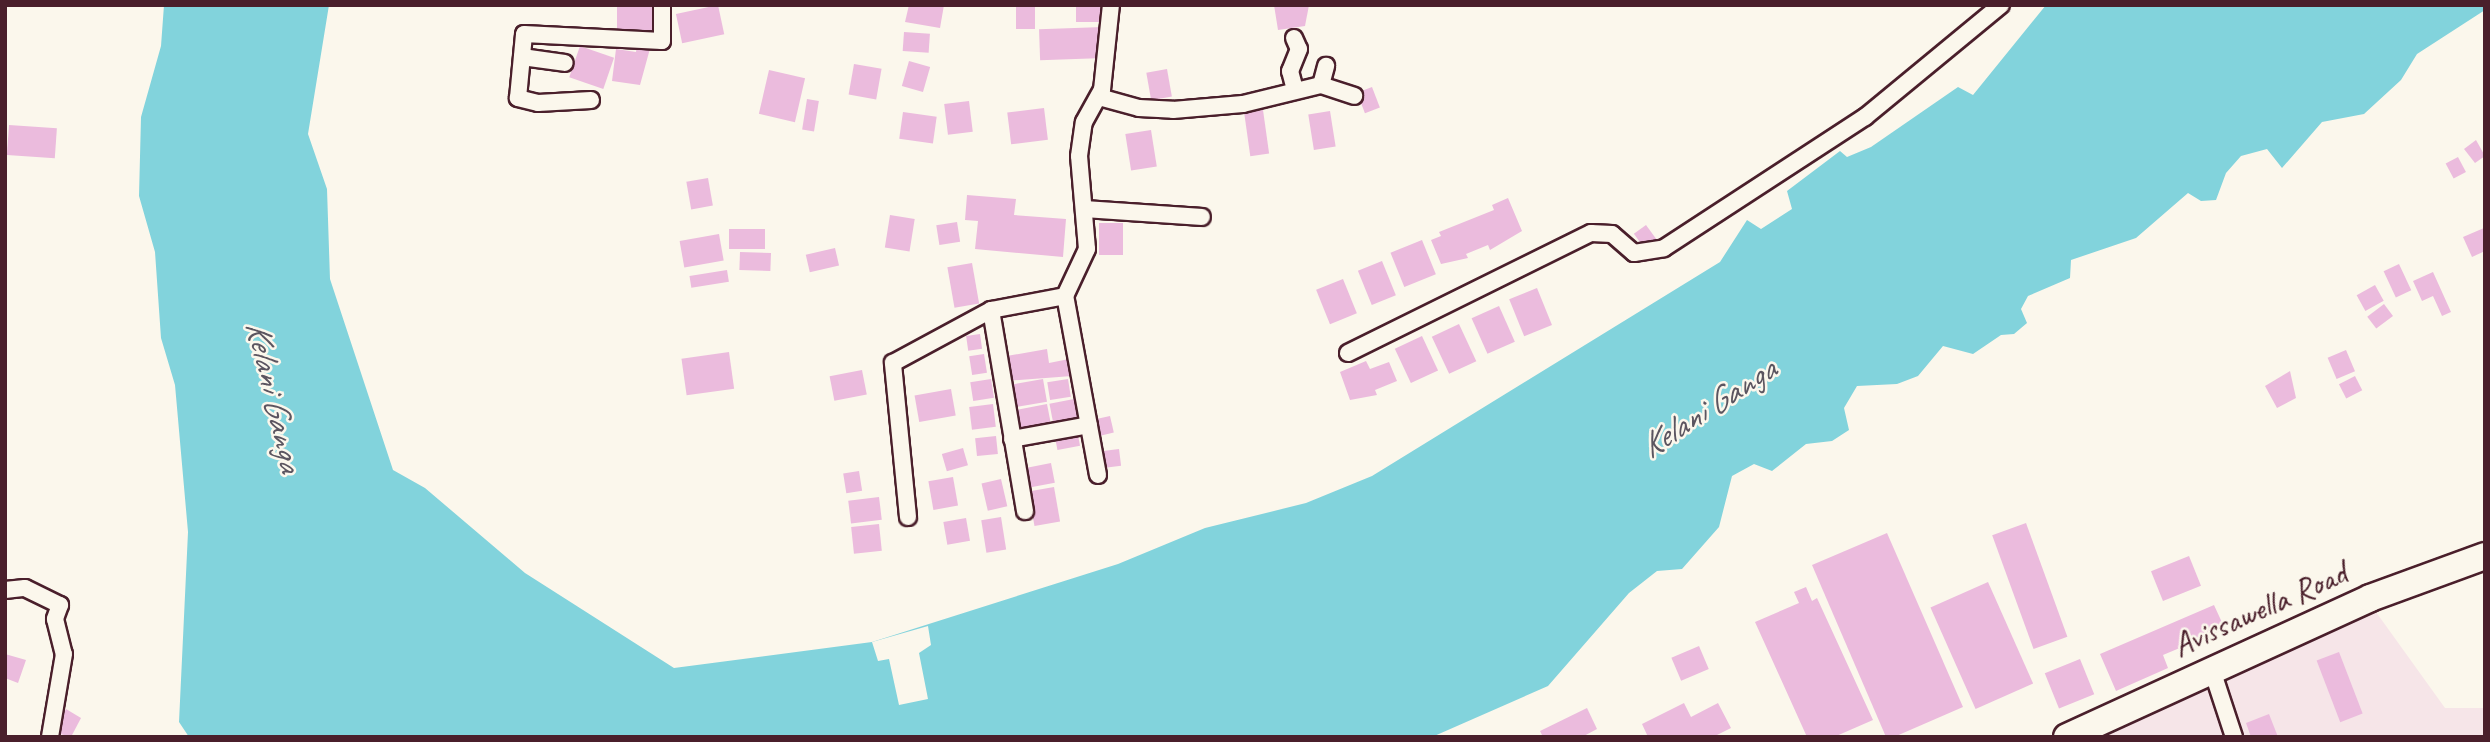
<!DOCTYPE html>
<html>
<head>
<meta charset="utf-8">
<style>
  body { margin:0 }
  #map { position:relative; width:2490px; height:742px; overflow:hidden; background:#fbf7ec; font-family:Caveat,sans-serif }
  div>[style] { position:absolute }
  .built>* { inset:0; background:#f6e5e8 }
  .water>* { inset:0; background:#82d3dc }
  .pier>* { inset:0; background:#fbf7ec }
  .building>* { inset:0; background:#ebbbdd; transform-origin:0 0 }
  .roads { filter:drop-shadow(2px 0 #4a1f2b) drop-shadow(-2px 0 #4a1f2b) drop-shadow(0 2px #4a1f2b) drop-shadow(0 -2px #4a1f2b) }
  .minor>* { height:16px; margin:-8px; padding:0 8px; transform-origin:8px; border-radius:8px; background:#fbf7ec }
  .primary>* { height:26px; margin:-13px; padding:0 13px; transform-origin:13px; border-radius:13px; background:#fbf7ec }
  span { translate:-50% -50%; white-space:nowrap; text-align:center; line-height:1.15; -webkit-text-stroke:5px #fbf7ec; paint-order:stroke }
  .street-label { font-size:33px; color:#4a1f2b }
  .water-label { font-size:35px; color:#5b5560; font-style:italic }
  .frame { position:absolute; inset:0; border:7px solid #4a1f2b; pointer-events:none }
</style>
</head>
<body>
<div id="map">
  <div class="built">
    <div style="clip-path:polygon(2376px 612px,2445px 708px,2485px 708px,2485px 737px,2103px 737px)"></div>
  </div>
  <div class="water">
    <div style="clip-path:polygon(164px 5px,329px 5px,308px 134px,327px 189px,330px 279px,393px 470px,425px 488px,525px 573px,674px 668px,872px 642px,1118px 564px,1205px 528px,1306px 503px,1372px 476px,1720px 262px,1747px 220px,1761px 229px,1792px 209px,1787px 191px,1840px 151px,1847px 157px,1871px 147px,1958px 87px,1973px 95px,2046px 5px,2485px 5px,2485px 10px,2417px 54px,2401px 80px,2364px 114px,2322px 122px,2282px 168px,2267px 149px,2241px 156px,2226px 173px,2216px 200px,2201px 201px,2188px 193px,2136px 238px,2071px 260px,2070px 278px,2028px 296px,2021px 309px,2027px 323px,2014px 334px,2001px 335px,1973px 354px,1943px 346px,1918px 376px,1897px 384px,1857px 386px,1844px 408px,1849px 430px,1832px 441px,1806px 444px,1772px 471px,1754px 464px,1732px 476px,1719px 527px,1682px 569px,1657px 571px,1629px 593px,1548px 686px,1432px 737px,189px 737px,179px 722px,188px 532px,175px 385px,161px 338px,155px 252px,139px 196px,141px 117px,161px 46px)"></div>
  </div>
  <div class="pier">
    <div style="clip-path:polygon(928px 626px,931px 645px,919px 653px,928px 699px,899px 705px,889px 659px,878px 661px,872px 642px)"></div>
  </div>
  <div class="building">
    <div style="left:617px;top:5px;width:35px;height:28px"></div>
    <div style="left:718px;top:5px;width:30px;height:43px;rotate:78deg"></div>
    <div style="clip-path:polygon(909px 5px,944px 5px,940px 28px,905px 22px)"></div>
    <div style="left:1016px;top:5px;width:19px;height:24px"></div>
    <div style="left:1076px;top:5px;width:24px;height:17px"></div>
    <div style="clip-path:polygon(1274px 5px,1309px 5px,1305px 26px,1278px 30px)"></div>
    <div style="left:1103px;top:27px;width:31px;height:64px;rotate:88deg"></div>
    <div style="left:904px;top:32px;width:26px;height:19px;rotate:4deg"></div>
    <div style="clip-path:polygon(637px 44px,651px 45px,640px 85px,612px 81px,616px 49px,636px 52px)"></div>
    <div style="left:580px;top:46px;width:36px;height:33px;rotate:19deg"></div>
    <div style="left:909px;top:61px;width:22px;height:26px;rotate:16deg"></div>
    <div style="left:854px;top:64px;width:28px;height:31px;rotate:10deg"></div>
    <div style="left:1167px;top:69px;width:28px;height:21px;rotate:80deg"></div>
    <div style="left:769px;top:70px;width:37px;height:45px;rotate:13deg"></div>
    <div style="left:1372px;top:87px;width:22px;height:16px;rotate:69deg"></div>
    <div style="left:807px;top:99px;width:12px;height:31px;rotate:9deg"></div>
    <div style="left:969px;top:101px;width:31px;height:25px;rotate:83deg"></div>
    <div style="left:1044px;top:108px;width:32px;height:37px;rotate:83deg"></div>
    <div style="left:1263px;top:110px;width:44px;height:19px;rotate:82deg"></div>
    <div style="left:1330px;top:111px;width:36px;height:22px;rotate:81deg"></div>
    <div style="left:903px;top:112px;width:34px;height:27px;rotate:8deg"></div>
    <div style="left:9px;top:125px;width:48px;height:30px;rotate:4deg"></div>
    <div style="left:1151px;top:130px;width:37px;height:26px;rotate:81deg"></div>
    <div style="clip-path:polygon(2476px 140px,2485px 156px,2475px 163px,2464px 149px)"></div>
    <div style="left:2458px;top:157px;width:17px;height:14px;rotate:62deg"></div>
    <div style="left:708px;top:178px;width:28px;height:22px;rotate:80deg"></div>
    <div style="clip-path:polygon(967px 195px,1016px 199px,1014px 215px,1066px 219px,1063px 257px,975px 249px,978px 221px,965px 220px)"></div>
    <div style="clip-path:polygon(1508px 198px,1522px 231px,1490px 250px,1488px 245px,1466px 254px,1468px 258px,1441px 264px,1431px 240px,1441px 236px,1439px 232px,1494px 210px,1492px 205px)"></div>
    <div style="left:890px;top:215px;width:25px;height:33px;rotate:9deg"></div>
    <div style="left:957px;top:222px;width:20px;height:21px;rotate:81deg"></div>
    <div style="left:1099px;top:223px;width:24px;height:32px"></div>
    <div style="left:1646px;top:225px;width:19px;height:15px;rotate:54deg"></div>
    <div style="clip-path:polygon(2484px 228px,2485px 251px,2472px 257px,2463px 237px)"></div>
    <div style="left:729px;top:229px;width:36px;height:20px"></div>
    <div style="left:719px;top:234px;width:27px;height:40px;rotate:80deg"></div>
    <div style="left:1422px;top:240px;width:37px;height:34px;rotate:68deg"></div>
    <div style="left:835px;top:248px;width:18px;height:30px;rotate:77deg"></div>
    <div style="left:740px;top:252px;width:31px;height:18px;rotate:2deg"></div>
    <div style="left:1382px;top:261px;width:37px;height:26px;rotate:68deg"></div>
    <div style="left:972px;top:263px;width:41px;height:25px;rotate:80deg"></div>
    <div style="left:2399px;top:264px;width:29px;height:17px;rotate:65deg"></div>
    <div style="left:727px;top:270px;width:12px;height:38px;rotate:81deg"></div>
    <div style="clip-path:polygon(2433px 272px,2451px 312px,2442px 316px,2433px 296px,2422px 301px,2413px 281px)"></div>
    <div style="left:1343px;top:279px;width:37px;height:29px;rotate:68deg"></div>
    <div style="left:2375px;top:285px;width:18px;height:21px;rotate:61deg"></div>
    <div style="left:1537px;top:288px;width:40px;height:30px;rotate:68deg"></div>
    <div style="left:2384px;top:304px;width:15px;height:21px;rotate:53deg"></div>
    <div style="left:1499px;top:306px;width:39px;height:30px;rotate:66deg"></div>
    <div style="left:1459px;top:324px;width:41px;height:30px;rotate:65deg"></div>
    <div style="left:980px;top:334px;width:15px;height:14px;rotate:82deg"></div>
    <div style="left:1422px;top:336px;width:38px;height:30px;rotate:65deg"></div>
    <div style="clip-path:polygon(1047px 349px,1049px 363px,1069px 359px,1072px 376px,1005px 381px,1001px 357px)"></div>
    <div style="left:2346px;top:350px;width:23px;height:20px;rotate:67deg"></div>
    <div style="left:729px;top:352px;width:37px;height:48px;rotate:82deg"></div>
    <div style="left:984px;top:354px;width:19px;height:15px;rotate:81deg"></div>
    <div style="clip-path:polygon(1366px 361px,1370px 369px,1389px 362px,1397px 381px,1375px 390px,1377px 395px,1350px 400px,1340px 372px)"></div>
    <div style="left:862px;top:370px;width:25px;height:33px;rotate:79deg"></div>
    <div style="clip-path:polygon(2290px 371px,2296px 398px,2277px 408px,2265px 386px)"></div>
    <div style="left:2355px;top:376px;width:16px;height:18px;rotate:63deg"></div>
    <div style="left:991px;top:379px;width:19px;height:21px;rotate:81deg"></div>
    <div style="left:1043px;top:379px;width:23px;height:35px;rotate:80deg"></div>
    <div style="left:1068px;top:379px;width:18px;height:21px;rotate:81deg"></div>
    <div style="left:951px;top:389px;width:27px;height:37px;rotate:80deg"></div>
    <div style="left:1074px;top:399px;width:26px;height:25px;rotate:79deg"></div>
    <div style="left:993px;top:404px;width:23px;height:24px;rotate:83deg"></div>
    <div style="left:1047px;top:404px;width:26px;height:35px;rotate:79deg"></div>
    <div style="left:1110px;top:416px;width:17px;height:15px;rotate:77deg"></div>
    <div style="left:1077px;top:430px;width:16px;height:23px;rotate:79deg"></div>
    <div style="left:996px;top:436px;width:18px;height:21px;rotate:84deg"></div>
    <div style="left:963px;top:448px;width:18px;height:22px;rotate:74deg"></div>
    <div style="left:1119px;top:449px;width:17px;height:16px;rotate:83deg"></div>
    <div style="left:1051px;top:463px;width:20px;height:27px;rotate:79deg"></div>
    <div style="left:859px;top:471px;width:20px;height:16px;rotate:81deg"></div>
    <div style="left:953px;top:477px;width:29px;height:25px;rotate:80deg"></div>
    <div style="left:1001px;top:479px;width:28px;height:20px;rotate:77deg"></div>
    <div style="left:1054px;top:487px;width:35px;height:26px;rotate:80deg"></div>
    <div style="left:879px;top:497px;width:23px;height:31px;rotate:83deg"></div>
    <div style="left:1001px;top:517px;width:33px;height:20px;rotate:81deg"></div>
    <div style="left:966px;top:518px;width:23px;height:23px;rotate:80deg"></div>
    <div style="left:2026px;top:523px;width:121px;height:36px;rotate:70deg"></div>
    <div style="left:879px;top:524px;width:27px;height:28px;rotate:84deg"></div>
    <div style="clip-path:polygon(1887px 533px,1963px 707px,1894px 737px,1886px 737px,1812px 565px)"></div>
    <div style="left:2189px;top:556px;width:32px;height:41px;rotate:68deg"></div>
    <div style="left:1988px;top:582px;width:111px;height:63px;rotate:66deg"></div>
    <div style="clip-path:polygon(1806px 587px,1812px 601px,1817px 598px,1873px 720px,1834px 737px,1807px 737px,1755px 622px,1799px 603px,1794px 592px)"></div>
    <div style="clip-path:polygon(2214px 605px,2225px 629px,2163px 655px,2168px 668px,2116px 691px,2100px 654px)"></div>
    <div style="left:1699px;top:646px;width:25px;height:30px;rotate:67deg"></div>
    <div style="left:2339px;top:652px;width:66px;height:24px;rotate:69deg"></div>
    <div style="clip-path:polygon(5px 654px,26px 660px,18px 683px,5px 678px)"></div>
    <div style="left:2080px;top:659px;width:38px;height:38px;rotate:68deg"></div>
    <div style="clip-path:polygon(1684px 703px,1691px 717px,1718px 703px,1731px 728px,1713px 737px,1648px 737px,1642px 724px)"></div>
    <div style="clip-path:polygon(1587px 708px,1597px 729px,1582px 737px,1543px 737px,1540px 731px)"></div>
    <div style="clip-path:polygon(66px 709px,81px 718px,71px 737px,53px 732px)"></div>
    <div style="clip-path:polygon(2269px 714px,2278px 737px,2251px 737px,2246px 723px)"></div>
  </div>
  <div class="roads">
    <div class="minor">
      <div style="left:1294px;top:38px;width:12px;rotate:66deg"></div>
      <div style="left:1299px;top:49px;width:24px;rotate:112deg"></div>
      <div style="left:1290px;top:71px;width:20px;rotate:75deg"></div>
      <div style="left:522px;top:57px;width:43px;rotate:7.9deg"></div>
      <div style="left:1321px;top:85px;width:20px;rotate:-75deg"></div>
      <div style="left:1099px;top:97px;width:41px;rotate:15.4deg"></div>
      <div style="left:1139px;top:108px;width:34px;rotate:3deg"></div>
      <div style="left:1173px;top:110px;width:70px;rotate:-4.9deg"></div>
      <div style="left:1243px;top:104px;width:80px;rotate:-13.7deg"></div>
      <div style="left:1321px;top:85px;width:35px;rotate:18deg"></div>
      <div style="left:591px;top:100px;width:53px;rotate:176.8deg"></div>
      <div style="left:538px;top:103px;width:21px;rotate:-166deg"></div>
      <div style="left:518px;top:98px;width:64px;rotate:-84.6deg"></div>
      <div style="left:524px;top:34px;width:138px;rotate:2.9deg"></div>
      <div style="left:662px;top:41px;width:36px;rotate:-90deg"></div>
      <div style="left:1085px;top:209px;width:117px;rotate:3.9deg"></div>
      <div style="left:991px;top:310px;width:204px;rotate:80.4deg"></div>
      <div style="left:1348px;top:353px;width:271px;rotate:-26.3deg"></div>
      <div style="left:1591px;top:233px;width:21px;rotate:3deg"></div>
      <div style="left:1612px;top:234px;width:29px;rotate:41deg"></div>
      <div style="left:1634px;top:253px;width:30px;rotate:-9deg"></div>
      <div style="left:1664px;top:248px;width:240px;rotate:-33.1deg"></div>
      <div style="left:1865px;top:117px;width:176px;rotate:-39.5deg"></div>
      <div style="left:1012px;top:439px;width:78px;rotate:-10.3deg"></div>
      <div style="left:1098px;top:475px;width:182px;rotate:-100.4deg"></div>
      <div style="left:1065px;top:296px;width:52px;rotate:-64.9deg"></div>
      <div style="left:1087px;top:249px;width:93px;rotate:-94.9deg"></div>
      <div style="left:1079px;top:156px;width:34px;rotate:-82deg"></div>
      <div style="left:1084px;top:122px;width:37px;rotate:-61deg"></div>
      <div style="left:1102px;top:90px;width:85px;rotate:-84deg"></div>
      <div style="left:908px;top:517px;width:155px;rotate:-95.6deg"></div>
      <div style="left:893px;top:363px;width:111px;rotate:-28.4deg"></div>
      <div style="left:991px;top:310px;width:75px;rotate:-10.7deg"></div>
      <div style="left:5px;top:590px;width:20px;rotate:-6deg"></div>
      <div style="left:25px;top:588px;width:39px;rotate:26deg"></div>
      <div style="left:60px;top:605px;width:15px;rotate:110deg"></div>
      <div style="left:55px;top:619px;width:36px;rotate:76deg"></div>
      <div style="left:64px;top:654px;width:84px;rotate:99.6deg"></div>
      <div style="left:2212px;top:670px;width:71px;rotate:71.8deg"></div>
    </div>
    <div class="primary">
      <div style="left:2067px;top:737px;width:333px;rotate:-24.6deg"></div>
      <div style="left:2370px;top:598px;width:122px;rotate:-20.1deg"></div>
    </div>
  </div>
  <div class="street-label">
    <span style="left:2260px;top:610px;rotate:-24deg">Avissawella Road</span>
  </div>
  <div class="water-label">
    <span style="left:274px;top:396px;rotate:77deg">Kelani Ganga</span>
    <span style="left:1708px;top:408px;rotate:-33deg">Kelani Ganga</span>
  </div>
  <div class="frame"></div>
</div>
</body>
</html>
